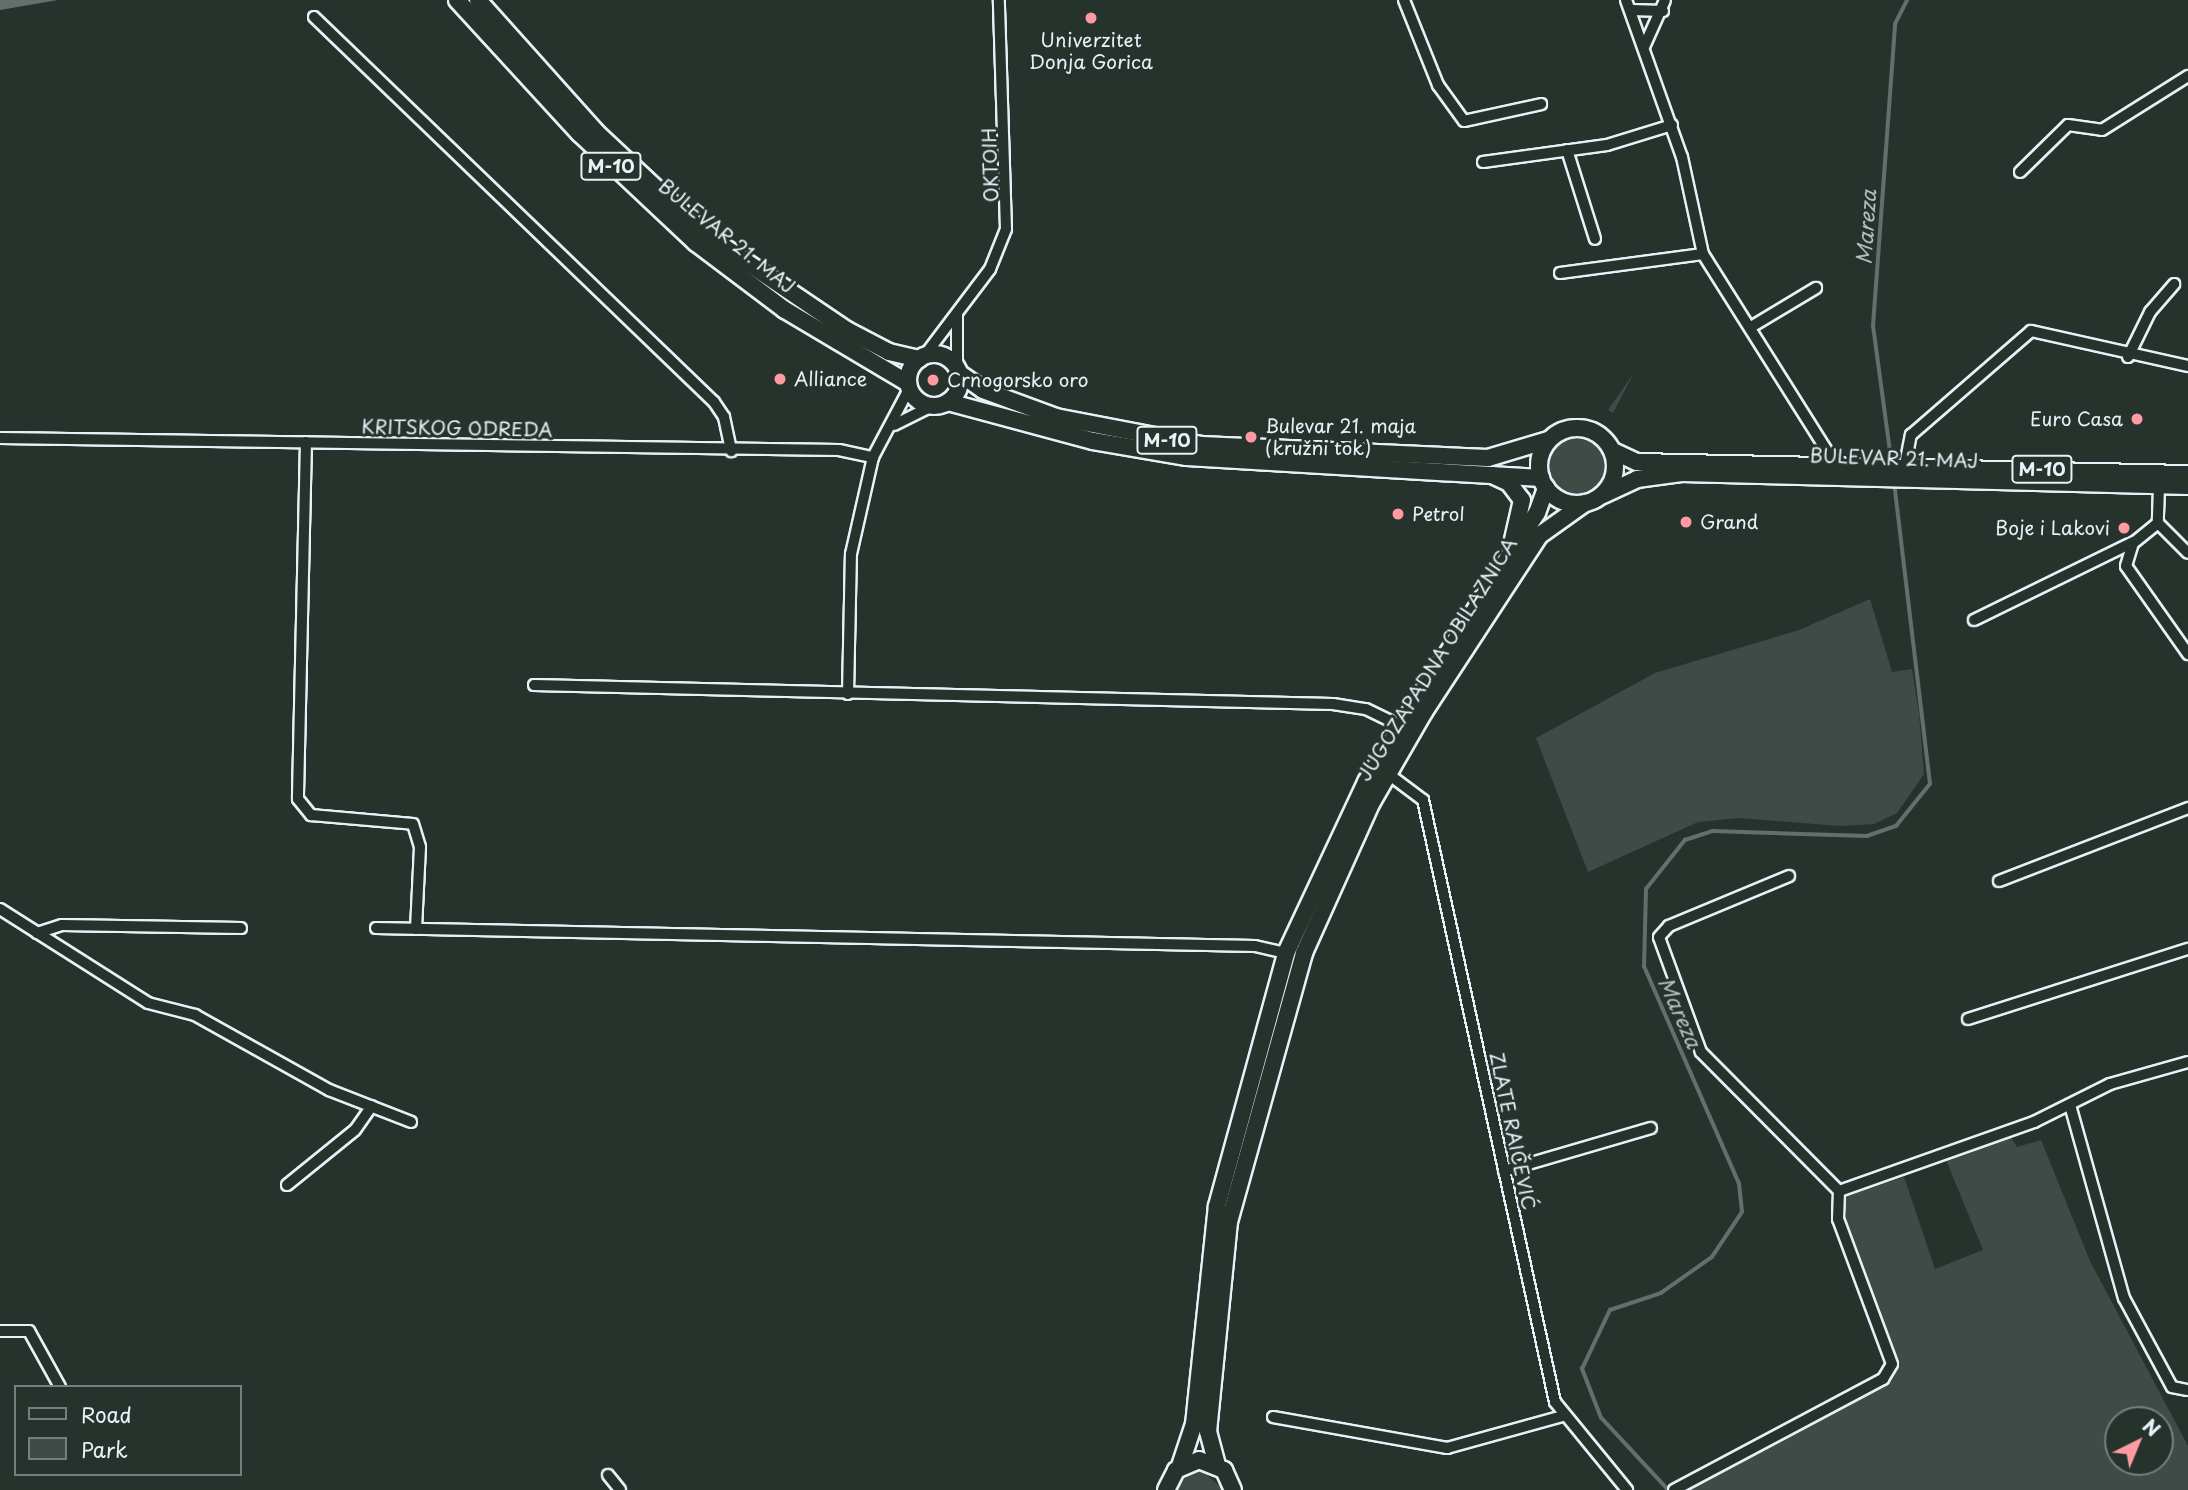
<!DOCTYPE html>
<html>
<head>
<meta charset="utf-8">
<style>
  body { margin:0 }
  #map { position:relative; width:2188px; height:1490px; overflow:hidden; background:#26332d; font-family:"Playpen Sans",sans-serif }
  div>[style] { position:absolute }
  .green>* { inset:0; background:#3e4b47 }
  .round { border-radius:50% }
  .water>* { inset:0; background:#636f6d }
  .stream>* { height:3.5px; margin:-1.75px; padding:0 1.75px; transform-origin:1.75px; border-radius:1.75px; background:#636f6d }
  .roads { filter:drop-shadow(2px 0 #e8f1f8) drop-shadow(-2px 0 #e8f1f8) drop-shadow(0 2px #e8f1f8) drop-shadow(0 -2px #e8f1f8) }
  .minor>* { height:10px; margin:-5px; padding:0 5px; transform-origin:5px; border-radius:5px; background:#26332d }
  .primary>* { height:16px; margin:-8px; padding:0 8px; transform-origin:8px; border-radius:8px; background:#26332d }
  .primary>.ring { margin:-8px; padding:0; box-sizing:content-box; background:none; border:16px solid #26332d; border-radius:50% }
  .dots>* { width:19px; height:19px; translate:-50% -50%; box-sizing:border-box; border:4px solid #26332d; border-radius:50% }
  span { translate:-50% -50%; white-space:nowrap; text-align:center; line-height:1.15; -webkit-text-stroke:6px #26332d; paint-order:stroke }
  .shield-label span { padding:2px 5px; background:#26332d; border:2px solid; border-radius:5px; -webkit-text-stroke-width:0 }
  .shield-label { font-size:18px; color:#e8f1f8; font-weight:700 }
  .poi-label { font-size:19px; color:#e8f1f8 }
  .left { translate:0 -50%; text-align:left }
  .right { translate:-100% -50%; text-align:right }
  .street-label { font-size:19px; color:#e8f1f8 }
  .water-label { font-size:21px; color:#b3bdc0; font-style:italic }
  .legend { position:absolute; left:14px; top:1385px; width:228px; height:91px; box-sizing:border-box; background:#26332d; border:2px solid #747f7e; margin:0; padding:9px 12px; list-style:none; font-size:21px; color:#e8f1f8 }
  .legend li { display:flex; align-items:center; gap:14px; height:35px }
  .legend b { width:35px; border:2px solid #747f7e }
  .north { position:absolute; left:2104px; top:1406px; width:70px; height:70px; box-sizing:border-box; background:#26332d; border:2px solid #747f7e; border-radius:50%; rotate:43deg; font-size:19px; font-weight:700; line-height:28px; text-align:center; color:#e8f1f8 }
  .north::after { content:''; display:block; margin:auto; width:24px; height:32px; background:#ff9aa2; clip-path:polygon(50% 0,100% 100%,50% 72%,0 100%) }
</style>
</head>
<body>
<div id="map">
  <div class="green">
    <div style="clip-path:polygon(1634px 373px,1613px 413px,1608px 410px)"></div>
    <div class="round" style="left:1546px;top:436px;width:60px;height:60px"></div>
    <div style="clip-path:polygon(1870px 599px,1892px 672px,1912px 669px,1919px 713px,1924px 774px,1897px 813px,1874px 824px,1840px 826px,1739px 818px,1698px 822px,1588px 872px,1536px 738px,1655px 673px,1799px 630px)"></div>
    <div style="clip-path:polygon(evenodd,2010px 1136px,2017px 1147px,2041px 1140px,2090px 1261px,2188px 1446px,2188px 1490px,1678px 1490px,1888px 1382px,1896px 1370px,1842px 1217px,1844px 1197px,1904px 1177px,1935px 1269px,1983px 1250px,1946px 1160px,2010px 1136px,2118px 1420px,2160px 1420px,2160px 1462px,2118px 1462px,2118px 1420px)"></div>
    <div style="clip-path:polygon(1203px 1471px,1224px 1490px,1176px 1490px,1188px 1474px)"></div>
  </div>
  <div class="water">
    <div style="clip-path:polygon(0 0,58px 0,0 10px)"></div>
  </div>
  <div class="stream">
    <div style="left:1891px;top:459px;width:134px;rotate:-97.7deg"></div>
    <div style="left:1873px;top:326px;width:303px;rotate:-85.8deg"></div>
    <div style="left:1895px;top:24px;width:27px;rotate:-63deg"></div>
    <div style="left:1668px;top:1490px;width:98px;rotate:-132.9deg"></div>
    <div style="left:1601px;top:1418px;width:53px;rotate:-111.2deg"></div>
    <div style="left:1582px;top:1369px;width:65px;rotate:-64.6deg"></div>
    <div style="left:1610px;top:1310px;width:54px;rotate:-18.4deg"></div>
    <div style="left:1661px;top:1293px;width:62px;rotate:-35.2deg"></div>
    <div style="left:1712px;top:1257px;width:54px;rotate:-56.3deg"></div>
    <div style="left:1742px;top:1212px;width:28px;rotate:-96deg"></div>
    <div style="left:1739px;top:1184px;width:237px;rotate:-113.6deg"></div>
    <div style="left:1644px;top:967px;width:78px;rotate:-88.5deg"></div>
    <div style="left:1646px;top:889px;width:63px;rotate:-51.5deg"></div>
    <div style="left:1685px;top:840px;width:29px;rotate:-18deg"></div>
    <div style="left:1713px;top:831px;width:154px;rotate:1.9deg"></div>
    <div style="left:1867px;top:836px;width:31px;rotate:-19deg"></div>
    <div style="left:1896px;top:826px;width:54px;rotate:-51deg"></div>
    <div style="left:1930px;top:784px;width:296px;rotate:-96.8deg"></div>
  </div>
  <div class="roads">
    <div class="minor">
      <div style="left:1404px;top:0;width:92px;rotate:68.2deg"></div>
      <div style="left:1438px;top:85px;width:44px;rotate:54.2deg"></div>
      <div style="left:1464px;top:121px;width:79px;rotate:-12.4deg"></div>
      <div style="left:1626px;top:0;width:167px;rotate:70.4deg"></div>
      <div style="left:1682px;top:157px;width:99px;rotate:77.8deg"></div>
      <div style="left:1703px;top:254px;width:248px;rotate:57.8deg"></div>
      <div style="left:1632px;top:10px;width:31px;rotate:2deg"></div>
      <div style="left:314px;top:17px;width:555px;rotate:43.91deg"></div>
      <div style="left:714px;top:402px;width:18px;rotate:56deg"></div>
      <div style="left:724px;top:417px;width:35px;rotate:78deg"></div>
      <div style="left:1644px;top:47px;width:51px;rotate:-65.9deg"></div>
      <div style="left:1567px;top:150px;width:93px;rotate:72.5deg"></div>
      <div style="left:1483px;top:162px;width:125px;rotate:-7.8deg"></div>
      <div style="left:1607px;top:145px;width:68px;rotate:-17.1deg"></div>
      <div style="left:2020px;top:172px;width:67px;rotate:-44.4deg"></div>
      <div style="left:2068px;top:125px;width:34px;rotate:8deg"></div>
      <div style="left:2102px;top:130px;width:102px;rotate:-32.1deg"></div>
      <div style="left:1560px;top:273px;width:144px;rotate:-7.6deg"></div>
      <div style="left:957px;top:315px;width:53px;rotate:90deg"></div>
      <div style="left:1751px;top:327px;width:76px;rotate:-31deg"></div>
      <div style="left:925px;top:355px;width:108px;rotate:-52.9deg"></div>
      <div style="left:990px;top:269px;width:43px;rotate:-68.2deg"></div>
      <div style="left:1006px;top:229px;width:229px;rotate:-91.8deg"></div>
      <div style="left:2128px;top:357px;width:50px;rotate:-63.9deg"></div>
      <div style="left:2150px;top:312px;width:37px;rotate:-49deg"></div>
      <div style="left:894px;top:425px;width:42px;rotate:-26.6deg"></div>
      <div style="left:0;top:438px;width:839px;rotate:0.82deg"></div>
      <div style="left:839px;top:450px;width:35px;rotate:12deg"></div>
      <div style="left:873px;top:457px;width:77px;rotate:-62.1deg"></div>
      <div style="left:306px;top:442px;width:357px;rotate:91.3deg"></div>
      <div style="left:298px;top:799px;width:21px;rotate:51deg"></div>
      <div style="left:311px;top:815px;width:102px;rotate:5deg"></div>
      <div style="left:413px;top:824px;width:24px;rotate:73deg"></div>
      <div style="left:420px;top:847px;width:82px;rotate:92.8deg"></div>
      <div style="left:1905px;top:465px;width:31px;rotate:-79deg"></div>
      <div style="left:1911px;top:435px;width:159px;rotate:-40.9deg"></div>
      <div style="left:2031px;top:331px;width:161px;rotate:12.6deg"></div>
      <div style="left:2159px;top:487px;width:36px;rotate:92deg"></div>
      <div style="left:2158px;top:523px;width:32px;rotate:141deg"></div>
      <div style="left:2133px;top:543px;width:24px;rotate:107deg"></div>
      <div style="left:2126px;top:566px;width:108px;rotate:54.8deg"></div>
      <div style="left:2158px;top:523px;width:42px;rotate:45deg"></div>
      <div style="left:1974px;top:620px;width:177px;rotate:-26.1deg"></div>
      <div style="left:534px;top:685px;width:799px;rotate:1.36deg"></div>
      <div style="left:1333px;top:704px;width:33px;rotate:9deg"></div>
      <div style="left:1366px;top:709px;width:37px;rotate:26deg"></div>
      <div style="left:848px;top:694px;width:140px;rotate:-88.8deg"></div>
      <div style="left:851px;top:554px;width:99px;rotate:-77.2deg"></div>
      <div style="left:1387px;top:773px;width:45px;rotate:36.9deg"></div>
      <div style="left:1423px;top:800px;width:616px;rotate:77.63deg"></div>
      <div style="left:1555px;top:1402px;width:114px;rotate:50.7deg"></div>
      <div style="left:1999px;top:881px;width:203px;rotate:-21.1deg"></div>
      <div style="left:0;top:909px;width:175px;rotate:32.4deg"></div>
      <div style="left:148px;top:1003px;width:49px;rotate:14.3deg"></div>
      <div style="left:195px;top:1015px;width:154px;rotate:29.2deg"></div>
      <div style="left:329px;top:1090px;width:88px;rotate:21.3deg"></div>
      <div style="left:376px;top:928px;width:879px;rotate:1.17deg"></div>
      <div style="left:1255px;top:946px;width:32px;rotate:13deg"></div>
      <div style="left:37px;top:933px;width:26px;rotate:-18deg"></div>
      <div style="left:62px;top:925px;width:179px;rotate:1deg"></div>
      <div style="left:1968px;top:1019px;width:231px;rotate:-17.7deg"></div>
      <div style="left:2070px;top:1105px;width:200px;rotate:74.4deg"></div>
      <div style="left:2124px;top:1298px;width:101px;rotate:61.7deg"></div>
      <div style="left:2172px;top:1387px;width:16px;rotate:11deg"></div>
      <div style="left:1504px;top:1171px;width:153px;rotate:-16.3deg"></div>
      <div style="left:287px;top:1185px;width:87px;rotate:-39deg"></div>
      <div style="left:355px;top:1130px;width:29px;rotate:-55deg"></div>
      <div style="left:1839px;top:1191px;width:207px;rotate:-19.5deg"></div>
      <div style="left:2034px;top:1122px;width:85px;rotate:-26.6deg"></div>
      <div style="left:2110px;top:1084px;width:81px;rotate:-15.8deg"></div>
      <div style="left:0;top:1331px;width:29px"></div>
      <div style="left:29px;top:1331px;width:64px;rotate:61deg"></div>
      <div style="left:1273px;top:1417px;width:177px;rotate:10.1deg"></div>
      <div style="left:1447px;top:1448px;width:119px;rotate:-15.5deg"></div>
      <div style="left:608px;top:1475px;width:19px;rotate:51deg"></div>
      <div style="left:1674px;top:1490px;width:237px;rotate:-28deg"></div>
      <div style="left:1883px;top:1379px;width:17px;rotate:-59deg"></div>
      <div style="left:1892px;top:1364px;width:155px;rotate:-110.4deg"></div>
      <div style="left:1838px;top:1219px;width:28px;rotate:-88deg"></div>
      <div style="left:1839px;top:1191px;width:196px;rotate:-134.8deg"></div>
      <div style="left:1701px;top:1052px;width:122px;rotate:-110.1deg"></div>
      <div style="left:1659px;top:937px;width:15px;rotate:-48deg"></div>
      <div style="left:1669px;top:926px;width:130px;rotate:-22.6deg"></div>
    </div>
    <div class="primary">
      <div style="left:457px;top:0;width:182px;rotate:47.5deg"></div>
      <div style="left:580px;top:134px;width:159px;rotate:43.2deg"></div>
      <div style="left:696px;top:243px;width:111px;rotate:37deg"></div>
      <div style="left:785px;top:310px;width:143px;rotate:30.7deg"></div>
      <div style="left:478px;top:0;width:177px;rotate:48.2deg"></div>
      <div style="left:596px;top:132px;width:149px;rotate:43.1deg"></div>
      <div style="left:705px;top:234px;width:171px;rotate:34.1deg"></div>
      <div style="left:847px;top:330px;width:47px;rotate:27.6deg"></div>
      <div style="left:889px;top:352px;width:31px;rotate:13deg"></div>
      <div class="ring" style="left:908px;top:354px;width:36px;height:36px"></div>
      <div style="left:959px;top:373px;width:29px;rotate:35deg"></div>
      <div style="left:983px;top:390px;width:78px;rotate:20.3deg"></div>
      <div style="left:1056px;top:417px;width:149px;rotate:10.9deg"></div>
      <div style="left:1202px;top:445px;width:286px;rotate:2.6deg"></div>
      <div style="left:1488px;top:458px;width:63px;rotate:-16.7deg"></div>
      <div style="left:948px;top:402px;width:150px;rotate:15.1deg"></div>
      <div style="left:1093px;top:441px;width:95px;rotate:9.7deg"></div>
      <div style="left:1187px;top:457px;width:355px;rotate:3.4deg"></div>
      <div class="ring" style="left:1539px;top:428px;width:60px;height:60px"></div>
      <div style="left:1613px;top:451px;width:26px;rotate:25deg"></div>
      <div style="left:1637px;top:462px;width:551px;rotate:1.25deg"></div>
      <div style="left:1492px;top:475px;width:19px;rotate:25deg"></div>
      <div style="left:1509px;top:483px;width:21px;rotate:53deg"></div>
      <div style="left:1522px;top:500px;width:45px;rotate:102.8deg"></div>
      <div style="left:1603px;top:495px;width:38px;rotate:-25deg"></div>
      <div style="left:1637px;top:479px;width:45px;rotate:-7.6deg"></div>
      <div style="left:1682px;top:473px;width:506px;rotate:1.47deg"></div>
      <div style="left:1217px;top:1465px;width:34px;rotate:-105deg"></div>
      <div style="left:1208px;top:1432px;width:211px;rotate:-84.3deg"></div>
      <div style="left:1229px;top:1222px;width:279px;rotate:-74.4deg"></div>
      <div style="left:1304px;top:953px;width:166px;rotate:-65.8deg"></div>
      <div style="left:1372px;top:802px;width:104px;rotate:-60deg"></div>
      <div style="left:1424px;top:712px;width:212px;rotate:-56.8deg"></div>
      <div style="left:1540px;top:535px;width:55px;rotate:-35.4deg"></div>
      <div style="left:1180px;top:1466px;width:44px;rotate:-71.6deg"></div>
      <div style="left:1194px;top:1424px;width:219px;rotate:-84deg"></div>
      <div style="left:1217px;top:1206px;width:262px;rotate:-74.7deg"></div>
      <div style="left:1286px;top:953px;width:189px;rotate:-64.9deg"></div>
      <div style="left:1366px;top:782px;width:319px;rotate:-57.6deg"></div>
      <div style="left:1537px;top:513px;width:27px;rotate:-70deg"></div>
      <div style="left:1166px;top:1490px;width:22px;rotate:-63deg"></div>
      <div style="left:1176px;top:1470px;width:25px;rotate:-23deg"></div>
      <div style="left:1199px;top:1460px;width:27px;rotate:22deg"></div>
      <div style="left:1224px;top:1470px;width:22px;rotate:66deg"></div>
    </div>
  </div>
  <div class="dots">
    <div style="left:1091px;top:18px;background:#ff9aa2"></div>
    <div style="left:780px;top:379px;background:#ff9aa2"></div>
    <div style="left:933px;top:380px;background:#ff9aa2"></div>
    <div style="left:2137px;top:419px;background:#ff9aa2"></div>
    <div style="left:1251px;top:437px;background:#ff9aa2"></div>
    <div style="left:1398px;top:514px;background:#ff9aa2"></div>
    <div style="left:1686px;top:522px;background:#ff9aa2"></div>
    <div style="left:2124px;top:528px;background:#ff9aa2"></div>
  </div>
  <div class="shield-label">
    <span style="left:611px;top:166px">M-10</span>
    <span style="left:1167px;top:440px">M-10</span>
    <span style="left:2042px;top:469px">M-10</span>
  </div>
  <div class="poi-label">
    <span style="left:1091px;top:51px">Univerzitet<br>Donja Gorica</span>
    <span class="left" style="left:794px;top:379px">Alliance</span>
    <span class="left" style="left:947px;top:380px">Crnogorsko oro</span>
    <span class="right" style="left:2123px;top:419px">Euro Casa</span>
    <span class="left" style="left:1265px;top:437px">Bulevar 21. maja<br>(kružni tok)</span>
    <span class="left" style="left:1412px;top:514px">Petrol</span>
    <span class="left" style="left:1700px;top:522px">Grand</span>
    <span class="right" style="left:2110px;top:528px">Boje i Lakovi</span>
  </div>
  <div class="street-label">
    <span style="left:990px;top:165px;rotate:-92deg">OKTOIH</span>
    <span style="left:727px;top:236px;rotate:39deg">BULEVAR 21. MAJ</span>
    <span style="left:457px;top:428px;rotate:1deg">KRITSKOG ODREDA</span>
    <span style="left:1894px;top:458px;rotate:2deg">BULEVAR 21. MAJ</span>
    <span style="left:1437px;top:659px;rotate:-58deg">JUGOZAPADNA OBILAZNICA</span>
    <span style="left:1513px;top:1131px;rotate:78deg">ZLATE RAIČEVIĆ</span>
  </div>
  <div class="water-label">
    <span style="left:1865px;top:227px;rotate:-86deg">Mareza</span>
    <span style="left:1681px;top:1012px;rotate:66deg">Mareza</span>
  </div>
  <ul class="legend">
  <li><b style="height:9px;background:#26332d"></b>Road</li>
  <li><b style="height:19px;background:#3e4b47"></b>Park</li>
  </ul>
  <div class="north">N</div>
</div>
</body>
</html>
